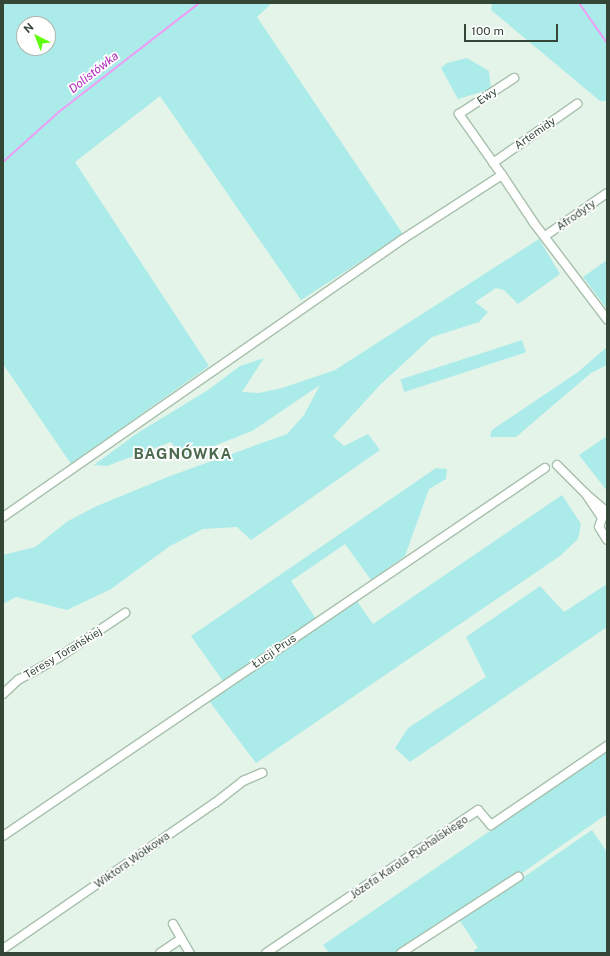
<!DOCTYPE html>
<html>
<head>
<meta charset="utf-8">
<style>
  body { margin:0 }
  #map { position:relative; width:610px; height:956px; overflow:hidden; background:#e5f4e8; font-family:"Public Sans",sans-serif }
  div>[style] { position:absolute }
  .green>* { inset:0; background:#abebe9; transform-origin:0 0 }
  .stream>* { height:2px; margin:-1px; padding:0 1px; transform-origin:1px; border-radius:1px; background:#ee9df5 }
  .roads { filter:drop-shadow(1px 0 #a7c0ac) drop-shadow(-1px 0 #a7c0ac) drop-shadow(0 1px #a7c0ac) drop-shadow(0 -1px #a7c0ac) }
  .minor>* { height:8px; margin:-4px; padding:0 4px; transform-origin:4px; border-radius:4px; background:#fff }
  span { translate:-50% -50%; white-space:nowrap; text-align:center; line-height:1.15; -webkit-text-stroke:3.5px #fff; paint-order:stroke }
  .street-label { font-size:11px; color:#344737 }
  .water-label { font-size:12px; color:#b126ba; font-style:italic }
  .district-label { font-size:15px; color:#4b6a4e; font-weight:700; letter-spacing:1px }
  .frame { position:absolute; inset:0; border:4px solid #344737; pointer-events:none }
  .north { position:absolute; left:16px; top:16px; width:40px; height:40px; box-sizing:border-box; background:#fff; border:1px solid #aeb5af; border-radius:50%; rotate:318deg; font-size:11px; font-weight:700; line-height:16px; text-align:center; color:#344737 }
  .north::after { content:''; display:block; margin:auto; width:14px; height:18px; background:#60ff11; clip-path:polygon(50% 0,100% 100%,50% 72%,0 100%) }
  .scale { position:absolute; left:464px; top:24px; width:94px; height:18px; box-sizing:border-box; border:2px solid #344737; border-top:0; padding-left:5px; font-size:12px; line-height:14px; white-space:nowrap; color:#344737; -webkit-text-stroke:3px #fff; paint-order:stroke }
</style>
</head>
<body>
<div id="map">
  <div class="green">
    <div style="clip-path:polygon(evenodd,3px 3px,272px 3px,257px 17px,403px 234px,301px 300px,160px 96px,75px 162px,209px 366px,71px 464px,3px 364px,3px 3px,24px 24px,48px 24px,48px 48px,24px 48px,24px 24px)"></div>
    <div style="clip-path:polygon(492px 3px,607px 3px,607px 101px,600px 101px,491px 10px)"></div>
    <div style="clip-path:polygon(467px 58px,489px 71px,491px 89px,458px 99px,441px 68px,447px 63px)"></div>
    <div style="clip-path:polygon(539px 239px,560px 274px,518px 304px,504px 290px,496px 288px,475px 302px,488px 312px,479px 322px,432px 337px,381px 384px,333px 436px,344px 446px,368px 434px,380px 450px,251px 540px,237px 527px,203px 529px,170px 546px,111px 589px,67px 610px,16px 597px,3px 604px,3px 555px,35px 547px,68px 521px,97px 506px,170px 476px,287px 434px,304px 415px,320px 385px,252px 431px,183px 458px,171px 442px,107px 466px,94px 465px,136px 434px,208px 390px,240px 366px,264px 358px,242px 392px,259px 393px,282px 388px,335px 370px)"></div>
    <div style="clip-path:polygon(607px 260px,607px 309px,583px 277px)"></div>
    <div style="left:522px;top:340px;width:13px;height:128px;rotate:72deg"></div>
    <div style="clip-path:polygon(607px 347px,607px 365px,591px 373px,516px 437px,490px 437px,492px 430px,578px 372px)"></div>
    <div style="clip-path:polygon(607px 436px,607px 491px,579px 455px)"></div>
    <div style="clip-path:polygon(436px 468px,447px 469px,446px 479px,429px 489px,405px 556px,371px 580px,345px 544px,291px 581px,320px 625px,357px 601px,373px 624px,562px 495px,581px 524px,578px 539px,560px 556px,256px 763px,206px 697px,225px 684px,191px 636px)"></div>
    <div style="clip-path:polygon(607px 584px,607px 627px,410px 762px,395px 748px,408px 728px,486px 677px,466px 637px,540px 586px,564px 612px)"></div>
    <div style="clip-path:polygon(607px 751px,607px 814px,509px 882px,397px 953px,329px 953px,323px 945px)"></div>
    <div style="clip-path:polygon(592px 830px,607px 852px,607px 953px,476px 953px,474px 950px,478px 948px,460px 921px)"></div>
  </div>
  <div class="stream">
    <div style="left:579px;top:3px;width:49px;rotate:55deg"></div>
    <div style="left:3px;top:162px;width:76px;rotate:-41.8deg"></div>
    <div style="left:60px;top:111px;width:176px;rotate:-37.8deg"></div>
  </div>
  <div class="roads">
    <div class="minor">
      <div style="left:493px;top:163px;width:103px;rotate:-35.1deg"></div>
      <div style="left:502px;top:175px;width:75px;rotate:-125.2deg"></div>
      <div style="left:459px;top:114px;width:66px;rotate:-33.2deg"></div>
      <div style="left:545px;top:236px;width:75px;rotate:-34.7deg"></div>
      <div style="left:557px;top:465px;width:41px;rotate:45deg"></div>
      <div style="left:586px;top:494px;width:29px;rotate:56deg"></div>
      <div style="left:587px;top:495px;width:26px;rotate:40deg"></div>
      <div style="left:607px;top:513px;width:7px;rotate:135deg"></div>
      <div style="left:602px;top:518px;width:9px;rotate:108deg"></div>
      <div style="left:599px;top:527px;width:15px;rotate:58deg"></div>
      <div style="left:3px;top:517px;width:487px;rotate:-34.8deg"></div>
      <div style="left:403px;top:239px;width:118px;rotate:-32.9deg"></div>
      <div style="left:502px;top:175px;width:58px;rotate:56.3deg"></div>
      <div style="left:534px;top:223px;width:121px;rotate:52.8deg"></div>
      <div style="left:3px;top:694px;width:21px;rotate:-43deg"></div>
      <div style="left:18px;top:680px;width:46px;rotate:-28.8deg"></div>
      <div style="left:58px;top:658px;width:81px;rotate:-33.9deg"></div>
      <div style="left:3px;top:836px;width:655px;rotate:-34.18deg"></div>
      <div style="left:173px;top:924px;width:34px;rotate:60deg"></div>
      <div style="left:3px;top:949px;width:257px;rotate:-34.6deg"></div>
      <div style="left:215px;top:803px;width:36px;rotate:-38deg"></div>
      <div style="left:243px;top:781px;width:21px;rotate:-23deg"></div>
      <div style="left:160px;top:953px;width:25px;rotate:-34deg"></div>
      <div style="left:266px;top:953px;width:256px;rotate:-34deg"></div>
      <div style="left:478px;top:810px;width:20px;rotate:49deg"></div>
      <div style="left:491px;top:825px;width:140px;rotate:-34.3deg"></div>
      <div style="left:401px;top:953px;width:140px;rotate:-33deg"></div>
    </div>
  </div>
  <div class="street-label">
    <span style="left:487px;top:96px;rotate:-34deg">Ewy</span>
    <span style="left:535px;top:133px;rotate:-35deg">Artemidy</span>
    <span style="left:576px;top:215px;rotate:-35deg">Afrodyty</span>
    <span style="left:274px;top:651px;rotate:-34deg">Łucji Prus</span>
    <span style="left:63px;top:653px;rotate:-31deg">Teresy Torańskiej</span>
    <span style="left:409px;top:857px;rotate:-34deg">Józefa Karola Puchalskiego</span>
    <span style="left:132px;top:860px;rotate:-35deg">Wiktora Wołkowa</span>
  </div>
  <div class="water-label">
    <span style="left:94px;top:73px;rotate:-38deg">Dolistówka</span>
  </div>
  <div class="district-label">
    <span style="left:183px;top:454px">BAGNÓWKA</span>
  </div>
  <div class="frame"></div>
  <div class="north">N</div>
  <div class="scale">100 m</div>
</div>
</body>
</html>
